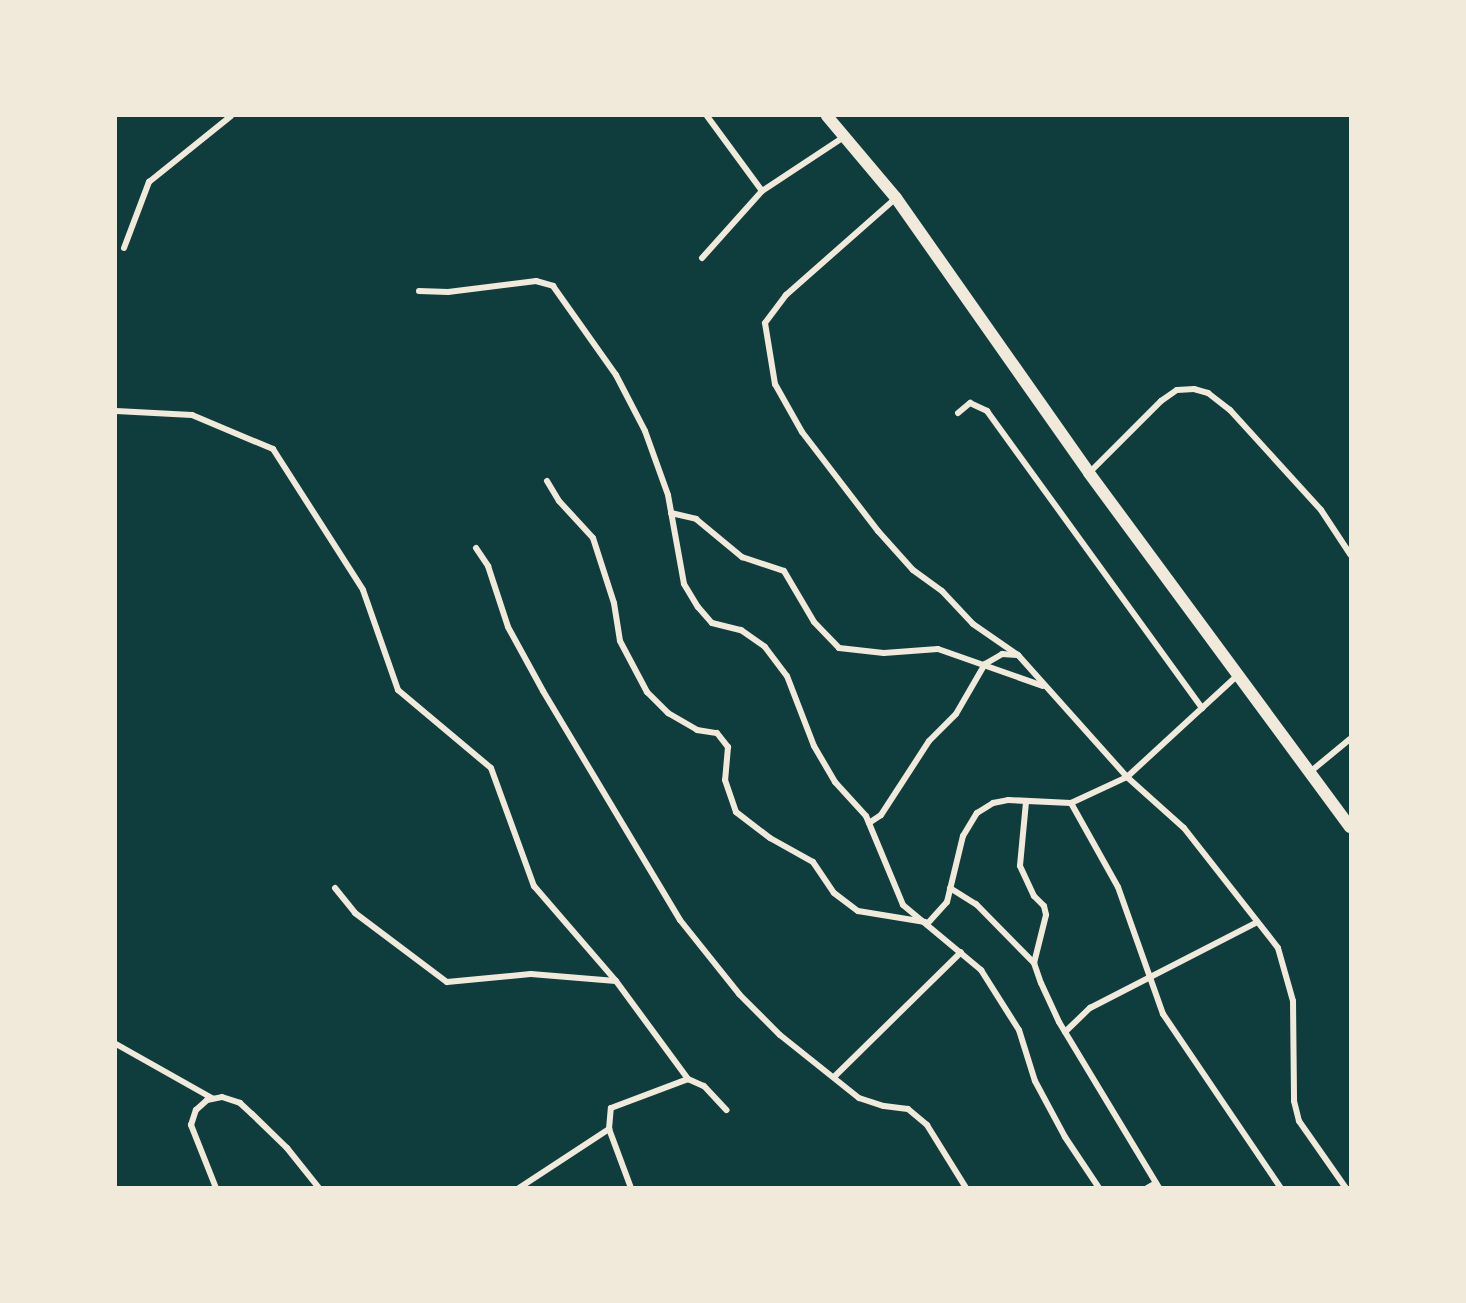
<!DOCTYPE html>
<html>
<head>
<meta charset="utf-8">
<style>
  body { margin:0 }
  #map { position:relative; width:1466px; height:1303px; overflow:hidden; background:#0f3d3e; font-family:"Exo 2",sans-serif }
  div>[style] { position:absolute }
  .minor>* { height:6px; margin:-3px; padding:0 3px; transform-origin:3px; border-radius:3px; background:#f1e9da }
  .primary>* { height:12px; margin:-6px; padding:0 6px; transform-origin:6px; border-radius:6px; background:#f1e9da }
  span { translate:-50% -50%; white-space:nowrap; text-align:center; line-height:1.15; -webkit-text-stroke:4.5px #f1e9da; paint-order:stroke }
  .frame { position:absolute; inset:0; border:117px solid #f1e9da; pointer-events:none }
</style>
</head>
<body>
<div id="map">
  <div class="minor">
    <div style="left:707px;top:116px;width:93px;rotate:53.7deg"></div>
    <div style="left:896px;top:198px;width:147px;rotate:138.6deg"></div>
    <div style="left:786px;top:295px;width:35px;rotate:127deg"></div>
    <div style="left:765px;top:323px;width:62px;rotate:80.7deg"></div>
    <div style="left:775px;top:384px;width:55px;rotate:60.6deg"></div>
    <div style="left:802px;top:432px;width:125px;rotate:52.5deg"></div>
    <div style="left:878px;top:531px;width:52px;rotate:48.1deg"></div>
    <div style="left:913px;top:570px;width:36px;rotate:36deg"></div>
    <div style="left:942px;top:591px;width:45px;rotate:46.8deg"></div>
    <div style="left:973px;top:624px;width:55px;rotate:34.6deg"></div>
    <div style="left:1018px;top:655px;width:164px;rotate:48.2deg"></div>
    <div style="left:1127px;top:777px;width:76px;rotate:41.8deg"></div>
    <div style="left:1184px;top:828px;width:152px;rotate:51.9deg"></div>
    <div style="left:1278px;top:948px;width:55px;rotate:74.2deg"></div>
    <div style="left:1293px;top:1001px;width:100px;rotate:89.4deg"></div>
    <div style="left:1294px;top:1101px;width:21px;rotate:76deg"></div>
    <div style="left:1299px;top:1121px;width:82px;rotate:55deg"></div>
    <div style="left:124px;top:248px;width:71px;rotate:-69.3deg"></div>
    <div style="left:149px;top:182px;width:105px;rotate:-38.8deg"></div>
    <div style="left:702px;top:258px;width:90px;rotate:-48.2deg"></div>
    <div style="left:762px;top:191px;width:98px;rotate:-33.4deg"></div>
    <div style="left:419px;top:291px;width:29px;rotate:2deg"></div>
    <div style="left:448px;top:292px;width:89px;rotate:-7.1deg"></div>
    <div style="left:536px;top:281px;width:18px;rotate:16deg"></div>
    <div style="left:553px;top:286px;width:109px;rotate:54.7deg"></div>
    <div style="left:616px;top:375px;width:63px;rotate:62.6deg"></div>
    <div style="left:645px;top:431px;width:68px;rotate:70.2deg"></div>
    <div style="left:668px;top:495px;width:90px;rotate:79.8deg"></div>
    <div style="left:684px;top:584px;width:27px;rotate:59deg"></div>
    <div style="left:698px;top:607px;width:21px;rotate:49deg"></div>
    <div style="left:712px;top:623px;width:30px;rotate:14deg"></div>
    <div style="left:741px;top:630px;width:29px;rotate:35deg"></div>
    <div style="left:765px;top:647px;width:36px;rotate:53deg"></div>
    <div style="left:787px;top:676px;width:75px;rotate:68.9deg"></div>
    <div style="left:814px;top:746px;width:42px;rotate:59.7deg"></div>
    <div style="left:835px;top:782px;width:46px;rotate:47.6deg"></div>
    <div style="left:866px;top:816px;width:96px;rotate:67.4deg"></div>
    <div style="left:903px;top:905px;width:102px;rotate:39.8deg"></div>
    <div style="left:981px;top:970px;width:71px;rotate:57.7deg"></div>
    <div style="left:1019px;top:1030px;width:53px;rotate:72.6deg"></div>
    <div style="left:1035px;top:1081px;width:64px;rotate:61.8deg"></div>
    <div style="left:1065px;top:1137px;width:61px;rotate:56.3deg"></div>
    <div style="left:116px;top:411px;width:76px;rotate:3deg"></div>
    <div style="left:192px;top:415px;width:88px;rotate:22.8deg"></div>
    <div style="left:273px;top:449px;width:167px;rotate:57.4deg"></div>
    <div style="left:363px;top:590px;width:106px;rotate:70.7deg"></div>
    <div style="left:398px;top:690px;width:121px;rotate:40deg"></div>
    <div style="left:491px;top:768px;width:126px;rotate:70deg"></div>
    <div style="left:534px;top:886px;width:125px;rotate:49.2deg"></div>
    <div style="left:616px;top:981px;width:122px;rotate:53.7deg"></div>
    <div style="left:958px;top:413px;width:16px;rotate:-40deg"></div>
    <div style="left:970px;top:403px;width:19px;rotate:25deg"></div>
    <div style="left:987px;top:411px;width:367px;rotate:54.1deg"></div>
    <div style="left:1089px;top:473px;width:102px;rotate:-45deg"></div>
    <div style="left:1161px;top:401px;width:19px;rotate:-35deg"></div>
    <div style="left:1177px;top:390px;width:17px;rotate:-3deg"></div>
    <div style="left:1194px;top:389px;width:15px;rotate:16deg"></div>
    <div style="left:1208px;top:393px;width:28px;rotate:38deg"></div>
    <div style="left:1230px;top:410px;width:135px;rotate:47.7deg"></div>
    <div style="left:1321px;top:510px;width:53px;rotate:56.6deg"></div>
    <div style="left:547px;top:481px;width:23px;rotate:59deg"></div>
    <div style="left:559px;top:501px;width:50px;rotate:47.4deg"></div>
    <div style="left:593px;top:538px;width:68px;rotate:72.1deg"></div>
    <div style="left:614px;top:603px;width:38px;rotate:81deg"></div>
    <div style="left:620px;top:641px;width:58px;rotate:62.1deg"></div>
    <div style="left:647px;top:692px;width:30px;rotate:45deg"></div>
    <div style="left:668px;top:713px;width:34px;rotate:30deg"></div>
    <div style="left:697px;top:730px;width:20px;rotate:9deg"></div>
    <div style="left:717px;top:733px;width:18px;rotate:52deg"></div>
    <div style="left:728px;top:747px;width:33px;rotate:95deg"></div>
    <div style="left:725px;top:780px;width:34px;rotate:71deg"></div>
    <div style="left:736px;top:812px;width:43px;rotate:37.4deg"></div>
    <div style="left:770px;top:838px;width:49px;rotate:29.2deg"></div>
    <div style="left:813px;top:862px;width:37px;rotate:56deg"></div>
    <div style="left:834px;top:893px;width:30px;rotate:37deg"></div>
    <div style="left:858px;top:911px;width:68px;rotate:9.3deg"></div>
    <div style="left:671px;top:513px;width:26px;rotate:13deg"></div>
    <div style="left:696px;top:519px;width:60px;rotate:39.6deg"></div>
    <div style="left:742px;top:557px;width:44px;rotate:18.4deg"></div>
    <div style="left:784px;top:571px;width:59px;rotate:59.5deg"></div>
    <div style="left:814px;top:622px;width:36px;rotate:46deg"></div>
    <div style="left:839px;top:648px;width:45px;rotate:6.3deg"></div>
    <div style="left:884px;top:653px;width:54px;rotate:-4.2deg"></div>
    <div style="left:938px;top:649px;width:111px;rotate:19.4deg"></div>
    <div style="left:476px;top:548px;width:22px;rotate:56deg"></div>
    <div style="left:488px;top:566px;width:64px;rotate:71.8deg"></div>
    <div style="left:508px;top:627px;width:73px;rotate:61.3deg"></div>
    <div style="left:543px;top:691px;width:267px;rotate:59.1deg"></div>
    <div style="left:680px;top:920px;width:95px;rotate:51.4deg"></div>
    <div style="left:739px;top:994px;width:58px;rotate:45deg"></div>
    <div style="left:780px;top:1035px;width:101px;rotate:38.6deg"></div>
    <div style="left:859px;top:1098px;width:26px;rotate:18deg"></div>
    <div style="left:884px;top:1106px;width:24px;rotate:7deg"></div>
    <div style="left:908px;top:1109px;width:25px;rotate:40deg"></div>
    <div style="left:927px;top:1125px;width:74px;rotate:58.2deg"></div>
    <div style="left:1310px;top:772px;width:52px;rotate:-39.5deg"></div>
    <div style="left:1026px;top:802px;width:64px;rotate:95.4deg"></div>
    <div style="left:1020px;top:866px;width:33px;rotate:65deg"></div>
    <div style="left:1034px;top:896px;width:14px;rotate:45deg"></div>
    <div style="left:1044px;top:906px;width:9px;rotate:77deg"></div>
    <div style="left:1046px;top:915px;width:49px;rotate:104deg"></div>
    <div style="left:1034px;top:963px;width:21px;rotate:71deg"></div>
    <div style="left:1041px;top:983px;width:43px;rotate:65.2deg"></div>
    <div style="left:1059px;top:1022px;width:194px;rotate:58.9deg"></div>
    <div style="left:1071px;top:803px;width:96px;rotate:60.8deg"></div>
    <div style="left:1118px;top:887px;width:135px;rotate:70.5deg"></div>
    <div style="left:1163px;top:1014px;width:210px;rotate:55.9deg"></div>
    <div style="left:869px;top:823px;width:14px;rotate:-34deg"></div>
    <div style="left:881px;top:815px;width:88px;rotate:-57deg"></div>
    <div style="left:929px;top:741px;width:38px;rotate:-45deg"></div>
    <div style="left:956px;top:714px;width:58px;rotate:-59.9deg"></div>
    <div style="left:985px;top:664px;width:20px;rotate:-30deg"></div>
    <div style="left:1002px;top:654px;width:15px;rotate:4deg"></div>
    <div style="left:335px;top:888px;width:32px;rotate:51deg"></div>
    <div style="left:355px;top:913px;width:115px;rotate:36.9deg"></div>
    <div style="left:447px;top:982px;width:84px;rotate:-5.4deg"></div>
    <div style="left:531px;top:974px;width:85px;rotate:4.7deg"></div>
    <div style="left:950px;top:888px;width:31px;rotate:32deg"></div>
    <div style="left:976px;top:904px;width:83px;rotate:45.5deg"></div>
    <div style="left:928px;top:923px;width:28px;rotate:-48deg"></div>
    <div style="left:947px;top:902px;width:68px;rotate:-76.4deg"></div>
    <div style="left:963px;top:836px;width:27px;rotate:-59deg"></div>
    <div style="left:977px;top:813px;width:19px;rotate:-32deg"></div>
    <div style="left:993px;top:803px;width:15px;rotate:-11deg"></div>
    <div style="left:1008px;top:800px;width:63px;rotate:2.7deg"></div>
    <div style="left:1071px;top:803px;width:62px;rotate:-24.9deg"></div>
    <div style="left:1127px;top:777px;width:151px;rotate:-42.6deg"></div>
    <div style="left:1065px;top:1032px;width:35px;rotate:-44deg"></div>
    <div style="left:1090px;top:1008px;width:188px;rotate:-27.2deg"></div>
    <div style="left:116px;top:1044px;width:110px;rotate:29.4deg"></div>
    <div style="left:834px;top:1077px;width:178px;rotate:-44.5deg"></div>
    <div style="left:216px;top:1188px;width:68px;rotate:-111.6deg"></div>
    <div style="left:191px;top:1125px;width:16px;rotate:-72deg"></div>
    <div style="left:196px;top:1110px;width:15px;rotate:-42deg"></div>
    <div style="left:207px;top:1100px;width:15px;rotate:-11deg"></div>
    <div style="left:222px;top:1097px;width:19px;rotate:18deg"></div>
    <div style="left:240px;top:1103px;width:16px;rotate:43deg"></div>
    <div style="left:252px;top:1114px;width:49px;rotate:44.2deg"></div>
    <div style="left:287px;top:1148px;width:51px;rotate:51.3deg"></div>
    <div style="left:519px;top:1188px;width:108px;rotate:-33.2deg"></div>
    <div style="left:631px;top:1188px;width:63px;rotate:-110.4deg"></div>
    <div style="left:609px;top:1129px;width:21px;rotate:-85deg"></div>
    <div style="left:611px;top:1108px;width:82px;rotate:-20.6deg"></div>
    <div style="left:688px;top:1079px;width:17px;rotate:24deg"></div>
    <div style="left:704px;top:1086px;width:33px;rotate:47deg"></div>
    <div style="left:1147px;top:1188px;width:10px;rotate:-29deg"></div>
  </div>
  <div class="primary">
    <div style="left:827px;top:116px;width:107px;rotate:49.9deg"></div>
    <div style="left:896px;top:198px;width:336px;rotate:54.9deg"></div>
    <div style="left:1089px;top:473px;width:440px;rotate:53.6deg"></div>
  </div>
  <div class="frame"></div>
</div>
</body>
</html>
